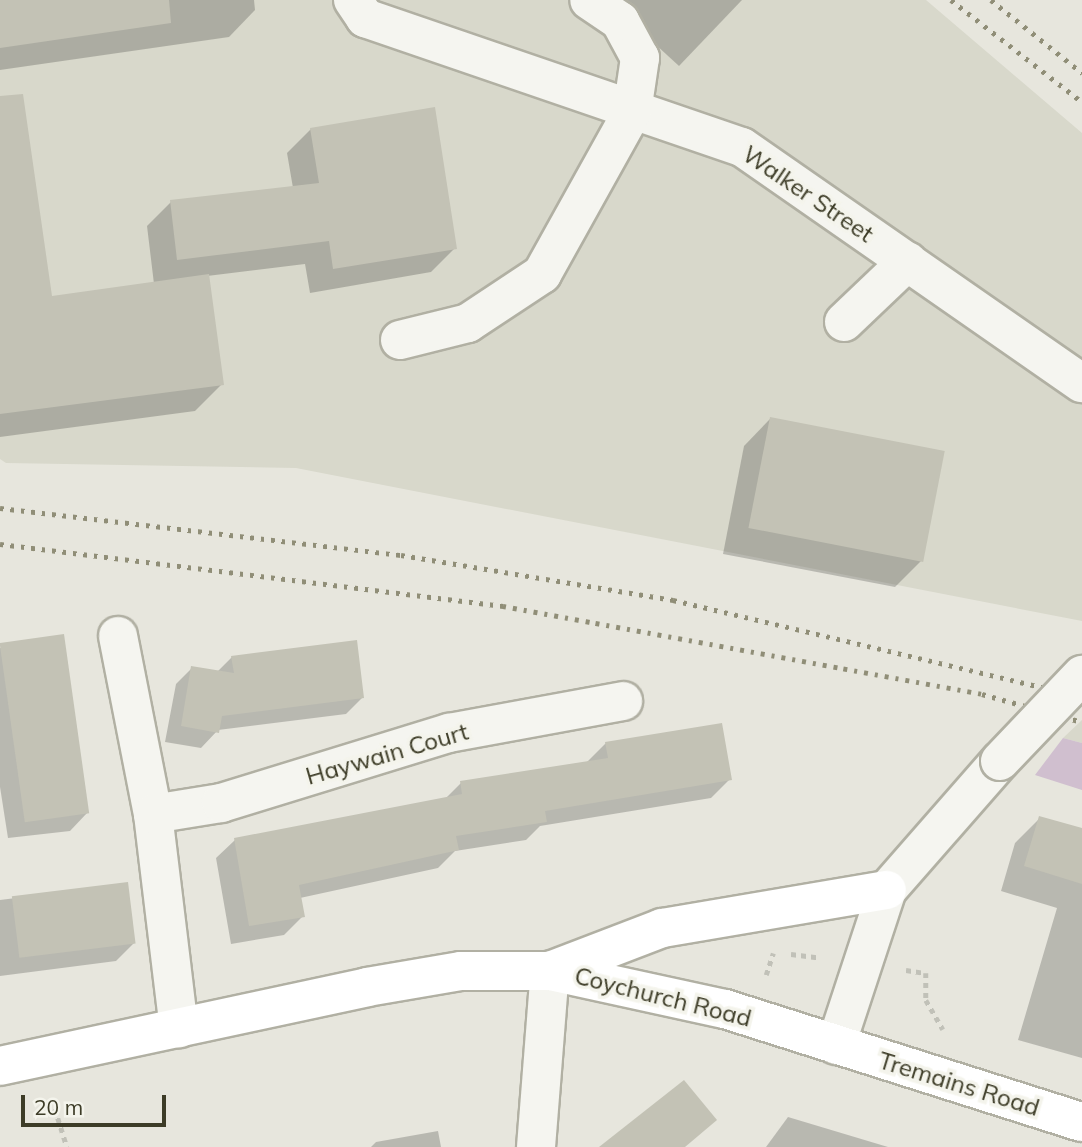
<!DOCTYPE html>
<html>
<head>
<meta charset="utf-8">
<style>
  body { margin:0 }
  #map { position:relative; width:1082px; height:1147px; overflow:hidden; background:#e7e6dd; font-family:Mulish,sans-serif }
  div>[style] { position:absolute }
  .built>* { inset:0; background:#d8d8cb }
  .green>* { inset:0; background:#d0bfcf }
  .shadow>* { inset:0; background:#0003 }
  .building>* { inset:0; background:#c3c2b5; transform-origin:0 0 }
  .path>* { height:4.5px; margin-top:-2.25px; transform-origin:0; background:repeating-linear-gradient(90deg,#c1c1b8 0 5px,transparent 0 10px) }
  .roads { filter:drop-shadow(2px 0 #b1b0a3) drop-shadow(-2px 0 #b1b0a3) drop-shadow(0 2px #b1b0a3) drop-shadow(0 -2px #b1b0a3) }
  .minor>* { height:38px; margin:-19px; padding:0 19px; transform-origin:19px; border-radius:19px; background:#f5f5f0 }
  .major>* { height:38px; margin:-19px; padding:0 19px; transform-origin:19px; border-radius:19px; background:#fff }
  .rail>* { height:5px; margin-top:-2.5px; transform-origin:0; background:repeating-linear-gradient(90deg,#908e77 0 3.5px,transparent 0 10.5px) }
  .bridges { filter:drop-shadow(2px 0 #b1b0a3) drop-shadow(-2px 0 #b1b0a3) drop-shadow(0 2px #b1b0a3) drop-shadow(0 -2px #b1b0a3) }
  .minor-bridge>* { height:38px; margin:-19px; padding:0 19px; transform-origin:19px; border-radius:19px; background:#f5f5f0 }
  span { translate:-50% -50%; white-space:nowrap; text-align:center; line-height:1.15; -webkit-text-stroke:7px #f4f4ec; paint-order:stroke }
  .street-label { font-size:24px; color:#3d3c27 }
  .scale { position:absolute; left:21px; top:1095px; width:145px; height:32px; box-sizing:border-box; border:4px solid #3d3c27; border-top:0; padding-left:9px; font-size:21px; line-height:24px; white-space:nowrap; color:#3d3c27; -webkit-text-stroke:5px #f4f4ec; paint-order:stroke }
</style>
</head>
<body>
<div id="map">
  <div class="built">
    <div style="clip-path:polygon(0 0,926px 0,1082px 133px,1082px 621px,296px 468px,6px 463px,0 459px)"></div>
    <div style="clip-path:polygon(1082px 720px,1082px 743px,1063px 738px)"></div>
  </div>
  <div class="green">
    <div style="clip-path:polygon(1063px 738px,1082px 743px,1082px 790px,1035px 775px)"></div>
  </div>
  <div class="shadow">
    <div style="clip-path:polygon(0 0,254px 0,255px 10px,229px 37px,0 70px)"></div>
    <div style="clip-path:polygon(607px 0,742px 0,679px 66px)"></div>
    <div style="clip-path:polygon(311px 129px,455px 248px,431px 272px,310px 293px,305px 264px,207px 276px,222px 384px,195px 411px,0 437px,0 143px,51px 298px,154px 284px,147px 226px,171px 202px,293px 188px,287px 153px)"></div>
    <div style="clip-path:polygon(770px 419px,921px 561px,895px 587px,723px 554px,744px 446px)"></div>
    <div style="clip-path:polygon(63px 636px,88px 812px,70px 831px,8px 838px,0 787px,0 648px)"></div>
    <div style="clip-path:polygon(232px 657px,362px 698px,346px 714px,218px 730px,201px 748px,165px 742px,176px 684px,192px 668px,217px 672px)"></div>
    <div style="clip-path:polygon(606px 743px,730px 779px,711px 798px,540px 826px,526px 840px,455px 851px,438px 868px,300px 898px,303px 916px,284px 935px,231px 944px,216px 858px,235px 840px,444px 800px,461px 783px,586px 763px)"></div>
    <div style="clip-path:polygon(1040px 818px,1082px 830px,1082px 1058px,1018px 1040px,1057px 908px,1001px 891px,1015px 843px)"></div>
    <div style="clip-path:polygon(127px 884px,134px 943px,116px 961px,0 976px,0 900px)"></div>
    <div style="clip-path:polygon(788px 1117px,888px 1147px,766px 1147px)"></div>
    <div style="clip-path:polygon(438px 1131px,441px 1147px,371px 1147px,376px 1142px)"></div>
  </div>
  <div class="building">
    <div style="clip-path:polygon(0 0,169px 0,171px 23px,0 48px)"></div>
    <div style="clip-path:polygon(23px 94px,52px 296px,209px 274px,224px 385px,0 414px,0 96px)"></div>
    <div style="clip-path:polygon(435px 107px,457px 249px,333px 269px,329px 241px,177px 260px,170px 200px,319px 183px,310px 128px)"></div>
    <div style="left:770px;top:417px;width:178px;height:113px;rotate:11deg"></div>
    <div style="left:64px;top:634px;width:181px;height:65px;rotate:82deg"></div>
    <div style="clip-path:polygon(357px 640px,364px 698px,222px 716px,219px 733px,181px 726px,191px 666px,234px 673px,231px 656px)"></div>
    <div style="clip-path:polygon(722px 723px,732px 780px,545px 811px,547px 822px,456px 836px,459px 850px,299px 885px,305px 917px,249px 926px,234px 838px,462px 794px,460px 781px,608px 758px,605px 742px)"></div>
    <div style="clip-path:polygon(1039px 816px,1082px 828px,1082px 884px,1024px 866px)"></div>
    <div style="left:128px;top:882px;width:62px;height:117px;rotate:83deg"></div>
    <div style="clip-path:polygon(684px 1080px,717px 1120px,685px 1147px,599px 1147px)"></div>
  </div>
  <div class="path">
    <div style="left:791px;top:954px;width:26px;rotate:7deg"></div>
    <div style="left:906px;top:970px;width:20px;rotate:9deg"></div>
    <div style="left:926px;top:973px;width:27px;rotate:90deg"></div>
    <div style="left:926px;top:1000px;width:34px;rotate:60deg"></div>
    <div style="left:766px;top:975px;width:23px;rotate:-72deg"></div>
    <div style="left:52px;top:1099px;width:50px;rotate:72.6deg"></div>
  </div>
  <div class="roads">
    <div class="minor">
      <div style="left:353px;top:0;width:22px;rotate:56deg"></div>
      <div style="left:365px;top:18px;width:398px;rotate:18.9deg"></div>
      <div style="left:742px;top:147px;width:414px;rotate:34.8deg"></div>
      <div style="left:844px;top:322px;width:88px;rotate:-43.6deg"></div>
      <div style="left:400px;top:340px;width:70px;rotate:-14deg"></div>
      <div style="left:468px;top:323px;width:89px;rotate:-33.5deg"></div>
      <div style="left:542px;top:274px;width:185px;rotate:-60.9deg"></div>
      <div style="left:632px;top:112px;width:55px;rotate:-81.6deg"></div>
      <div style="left:640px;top:58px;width:42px;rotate:-118.4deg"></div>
      <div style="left:620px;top:21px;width:37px;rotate:-146deg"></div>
      <div style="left:118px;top:636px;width:181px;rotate:78.9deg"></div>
      <div style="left:153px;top:814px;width:216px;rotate:83.1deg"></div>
      <div style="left:153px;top:814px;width:69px;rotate:-9.2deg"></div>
      <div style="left:221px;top:803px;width:239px;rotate:-17.1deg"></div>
      <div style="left:449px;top:733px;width:177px;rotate:-10.4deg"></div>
      <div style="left:836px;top:1045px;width:163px;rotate:-71.8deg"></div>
      <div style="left:887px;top:890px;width:171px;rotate:-48.8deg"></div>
      <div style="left:536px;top:1147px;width:177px;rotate:-85.5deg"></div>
    </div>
    <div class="major">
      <div style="left:550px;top:971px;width:120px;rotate:-21deg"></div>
      <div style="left:662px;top:928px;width:228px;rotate:-9.6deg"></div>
      <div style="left:0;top:1066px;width:375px;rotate:-12.1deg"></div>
      <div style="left:367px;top:987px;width:95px;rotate:-9.7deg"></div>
      <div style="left:461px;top:971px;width:89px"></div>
      <div style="left:550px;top:971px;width:179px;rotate:12.3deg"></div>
      <div style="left:725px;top:1009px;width:374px;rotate:17.6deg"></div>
    </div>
  </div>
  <div class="rail">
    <div style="left:951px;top:0;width:166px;rotate:37.9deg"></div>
    <div style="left:991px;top:0;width:117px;rotate:38.7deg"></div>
    <div style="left:0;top:508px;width:404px;rotate:6.7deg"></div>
    <div style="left:401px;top:555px;width:276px;rotate:9.4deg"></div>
    <div style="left:673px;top:600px;width:420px;rotate:13.3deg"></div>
    <div style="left:0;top:544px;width:507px;rotate:7.03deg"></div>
    <div style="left:503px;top:606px;width:487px;rotate:10.4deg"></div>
    <div style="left:982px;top:694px;width:104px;rotate:15.6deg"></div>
  </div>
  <div class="bridges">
    <div class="minor-bridge">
      <div style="left:1000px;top:761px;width:119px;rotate:-46.4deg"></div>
    </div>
  </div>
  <div class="street-label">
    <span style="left:808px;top:194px;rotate:34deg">Walker Street</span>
    <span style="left:387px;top:754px;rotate:-16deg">Haywain Court</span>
    <span style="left:663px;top:997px;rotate:14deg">Coychurch Road</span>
    <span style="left:959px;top:1084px;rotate:17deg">Tremains Road</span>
  </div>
  <div class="scale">20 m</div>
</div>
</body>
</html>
